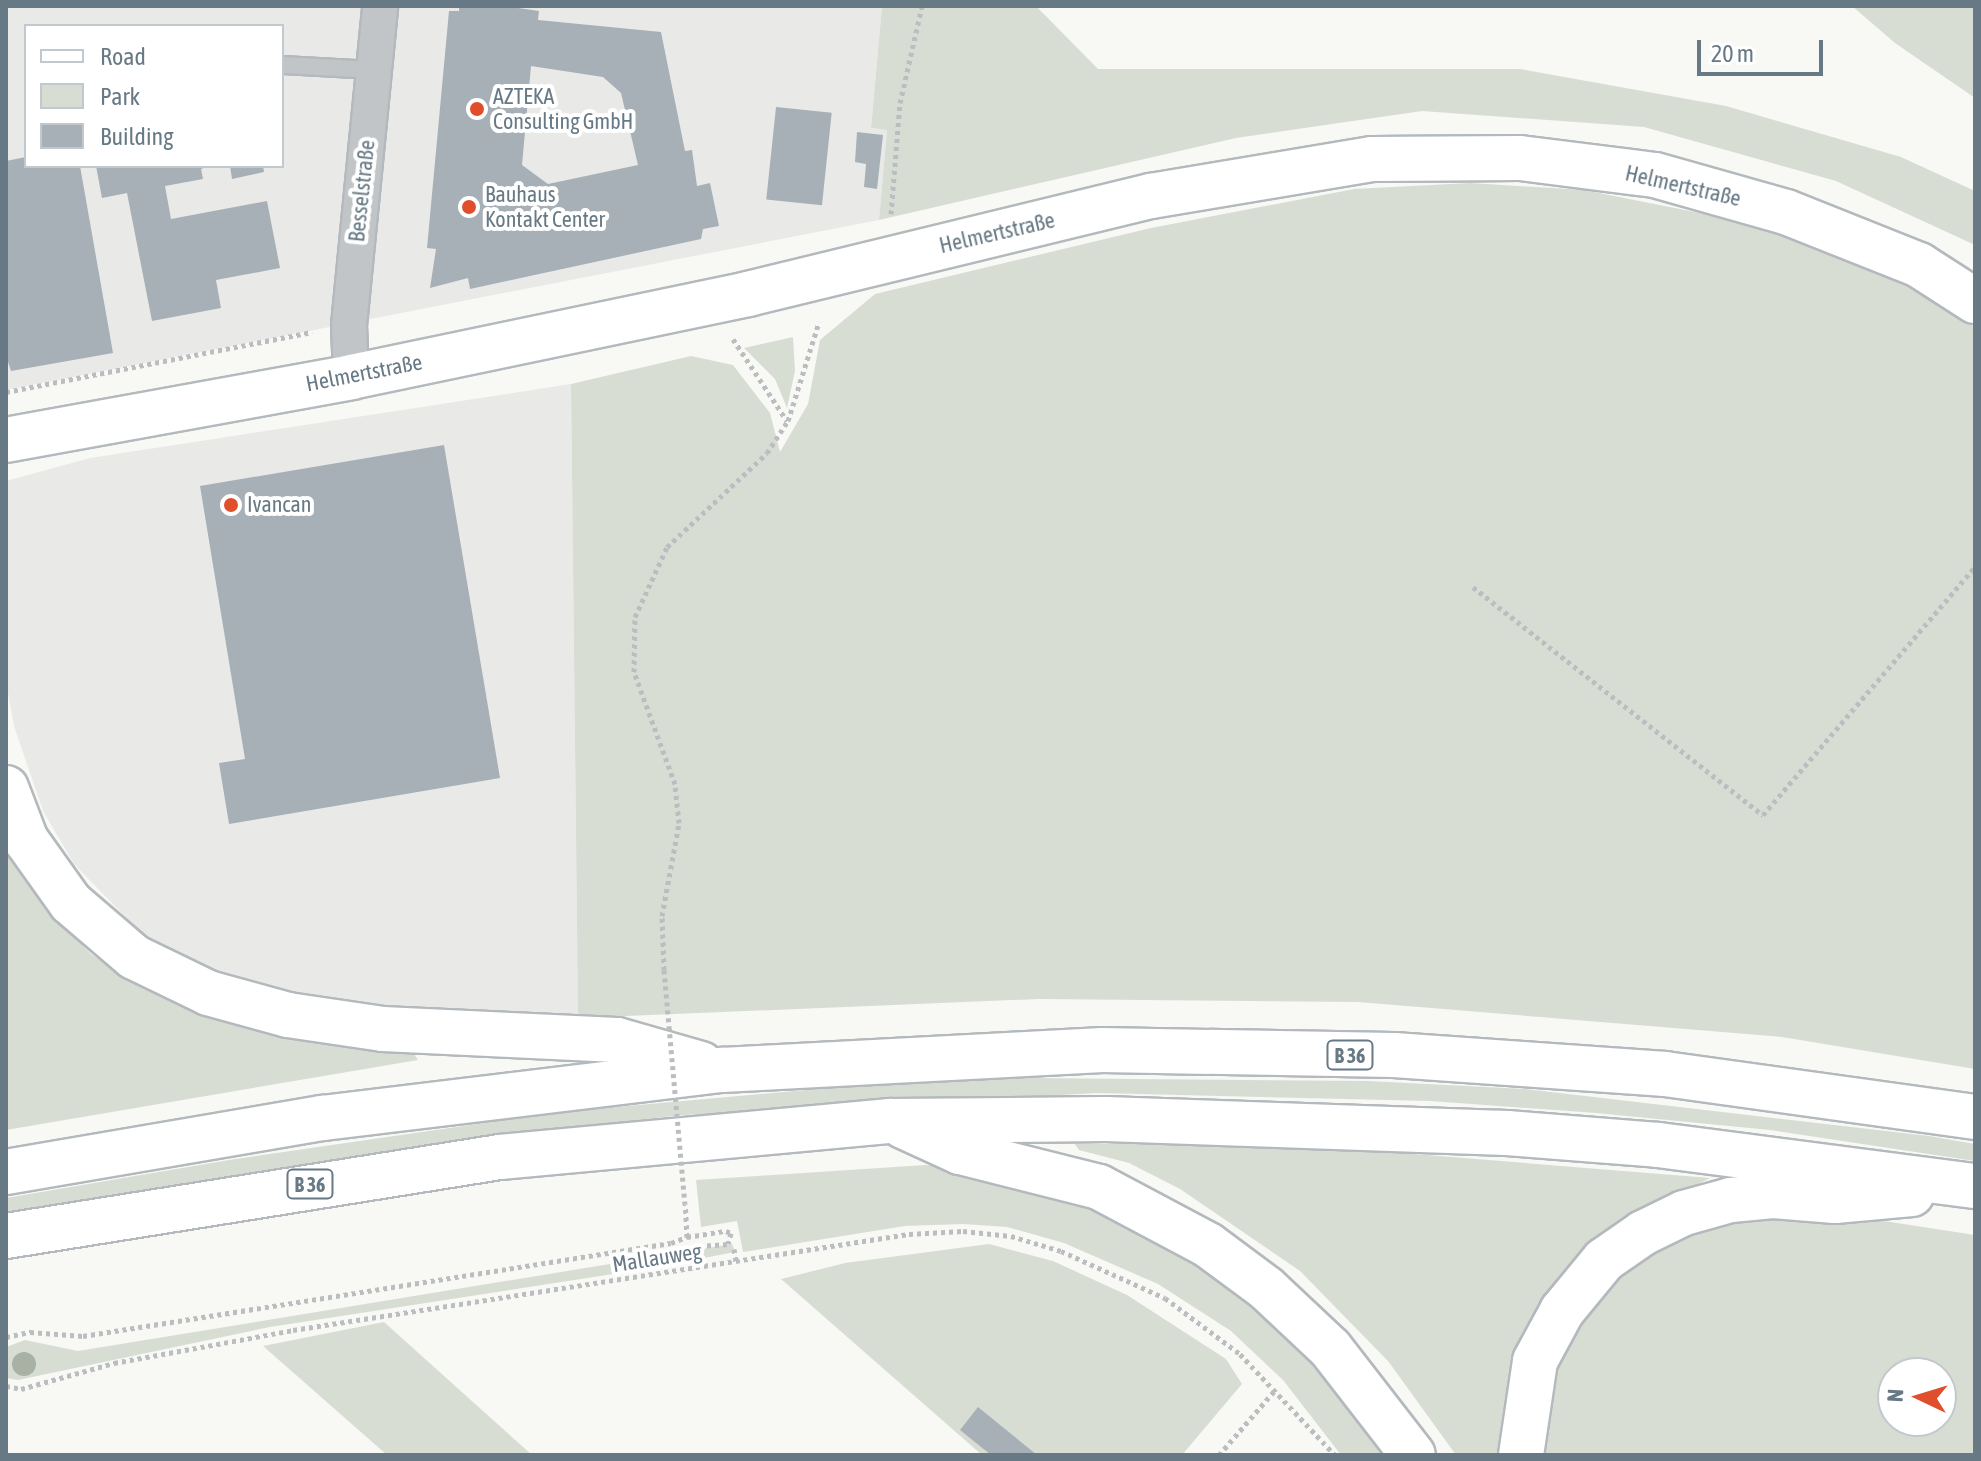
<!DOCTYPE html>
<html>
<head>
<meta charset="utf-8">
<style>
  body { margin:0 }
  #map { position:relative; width:1981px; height:1461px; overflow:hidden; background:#f8f8f5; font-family:"Asap Condensed",sans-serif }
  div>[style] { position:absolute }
  .built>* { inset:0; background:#e9e9e8 }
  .green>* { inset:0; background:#d8ddd4 }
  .building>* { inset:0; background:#a7b0b6; transform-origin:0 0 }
  .path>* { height:5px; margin-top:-2.5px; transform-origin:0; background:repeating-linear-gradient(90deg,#bbbec0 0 4px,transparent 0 8px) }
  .roads { filter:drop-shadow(2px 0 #b3b9bd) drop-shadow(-2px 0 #b3b9bd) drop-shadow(0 2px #b3b9bd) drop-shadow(0 -2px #b3b9bd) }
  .lane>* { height:16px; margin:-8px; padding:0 8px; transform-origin:8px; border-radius:8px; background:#c1c5c8 }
  .street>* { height:34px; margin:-17px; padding:0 17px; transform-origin:17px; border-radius:17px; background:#c1c5c8 }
  .secondary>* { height:44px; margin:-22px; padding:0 22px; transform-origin:22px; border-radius:22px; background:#fff }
  .highway>* { height:44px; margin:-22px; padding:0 22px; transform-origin:22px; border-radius:22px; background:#fff }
  .path-bridge>* { height:5px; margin-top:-2.5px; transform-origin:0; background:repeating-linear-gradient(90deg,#bbbec0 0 4px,transparent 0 8px) }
  .trees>* { width:24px; height:24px; margin:-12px; border-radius:50%; background:#a8b2a4 }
  .dots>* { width:22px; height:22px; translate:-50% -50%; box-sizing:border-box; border:4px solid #fff; border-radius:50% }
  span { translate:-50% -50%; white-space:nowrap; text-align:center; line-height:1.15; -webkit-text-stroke:8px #fff; paint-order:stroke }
  .shield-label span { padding:2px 6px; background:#fff; border:2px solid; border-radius:6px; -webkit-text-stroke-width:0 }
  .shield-label { font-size:20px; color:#677985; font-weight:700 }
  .poi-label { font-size:22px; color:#677985 }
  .left { translate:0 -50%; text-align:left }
  .street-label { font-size:22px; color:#677985 }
  .frame { position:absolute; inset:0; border:8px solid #677985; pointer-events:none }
  .legend { position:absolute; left:24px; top:24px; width:260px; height:144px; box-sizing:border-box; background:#fff; border:2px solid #c2c9ce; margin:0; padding:10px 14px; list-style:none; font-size:24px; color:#677985 }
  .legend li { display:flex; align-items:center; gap:16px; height:40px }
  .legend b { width:40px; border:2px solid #c2c9ce }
  .north { position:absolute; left:1877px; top:1357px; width:80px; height:80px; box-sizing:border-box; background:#fff; border:2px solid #c2c9ce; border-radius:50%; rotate:274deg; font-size:22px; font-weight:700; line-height:32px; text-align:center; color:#677985 }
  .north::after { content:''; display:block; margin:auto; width:28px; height:36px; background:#e04e2d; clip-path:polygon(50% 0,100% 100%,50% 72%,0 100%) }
  .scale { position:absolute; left:1697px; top:40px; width:126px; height:36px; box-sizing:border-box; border:4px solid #677985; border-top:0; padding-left:10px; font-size:24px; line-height:28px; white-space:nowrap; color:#677985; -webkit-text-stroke:6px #fff; paint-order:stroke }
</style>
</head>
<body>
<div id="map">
  <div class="built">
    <div style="clip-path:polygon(evenodd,6px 6px,882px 6px,871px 128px,887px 130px,879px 220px,6px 390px,6px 6px,26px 26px,282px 26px,282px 166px,26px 166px,26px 26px)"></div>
    <div style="clip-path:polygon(571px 384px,578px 1018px,380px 1013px,254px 989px,147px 939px,74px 864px,43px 811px,14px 726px,6px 682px,6px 481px,90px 458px)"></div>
  </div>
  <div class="green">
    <div style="clip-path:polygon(882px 6px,1036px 6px,1098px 69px,1520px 69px,1726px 106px,1901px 157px,1975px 191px,1975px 245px,1836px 181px,1644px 127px,1422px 111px,1236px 138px,879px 220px,887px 130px,871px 128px)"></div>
    <div style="clip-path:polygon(1852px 6px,1975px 6px,1975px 98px,1895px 43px)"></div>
    <div style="clip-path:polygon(1470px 183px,1584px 190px,1755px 224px,1891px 277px,1975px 327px,1975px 1069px,1782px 1037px,1358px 1002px,1039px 999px,578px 1018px,571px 384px,691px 356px,733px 365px,770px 413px,780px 452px,808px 404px,820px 340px,875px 294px,1151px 228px,1354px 189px)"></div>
    <div style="clip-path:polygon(793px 337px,795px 371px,787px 408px,775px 379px,744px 348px)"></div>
    <div style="clip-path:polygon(6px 852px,48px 911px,91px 954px,138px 986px,238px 1024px,306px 1041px,414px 1054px,418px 1060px,6px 1130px)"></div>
    <div style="clip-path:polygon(1030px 1078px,1368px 1081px,1525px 1089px,1929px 1136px,1975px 1144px,1975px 1161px,1770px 1130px,1596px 1113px,1430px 1101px,1098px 1093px,683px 1115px,520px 1133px,6px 1214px,6px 1198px,229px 1160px,560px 1112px,861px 1085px)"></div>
    <div style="clip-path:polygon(1074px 1143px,1340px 1148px,1710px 1178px,1630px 1218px,1512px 1376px,1501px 1455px,1456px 1455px,1388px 1361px,1300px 1271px,1180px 1189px,1129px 1163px,1079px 1150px)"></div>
    <div style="clip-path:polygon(925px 1165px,965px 1168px,1070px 1197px,1169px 1241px,1300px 1341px,1393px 1455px,1341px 1455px,1283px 1380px,1231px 1331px,1158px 1284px,1064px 1243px,1007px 1227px,963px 1224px,905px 1226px,743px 1252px,737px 1221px,701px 1227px,696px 1180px)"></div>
    <div style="clip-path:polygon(evenodd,1747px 1213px,1858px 1217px,1975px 1235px,1975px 1455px,1535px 1455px,1537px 1418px,1564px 1345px,1606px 1286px,1659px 1243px,1747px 1213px,1893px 1373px,1941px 1373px,1941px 1421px,1893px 1421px,1893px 1373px)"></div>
    <div style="clip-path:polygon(732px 1244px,735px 1252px,652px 1268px,270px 1327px,18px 1380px,6px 1378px,6px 1347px,25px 1340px,78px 1351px)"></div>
    <div style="clip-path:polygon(989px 1244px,1053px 1261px,1127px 1295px,1226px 1359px,1242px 1384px,1182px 1455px,982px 1455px,781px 1279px,845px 1263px)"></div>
    <div style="clip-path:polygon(384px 1322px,532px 1455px,387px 1455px,263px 1346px)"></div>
  </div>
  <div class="building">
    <div style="clip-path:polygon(evenodd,459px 6px,504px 6px,539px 11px,538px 20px,661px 32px,685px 151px,692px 150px,697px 186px,710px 183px,719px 226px,703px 229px,701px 239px,470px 289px,468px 278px,430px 288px,436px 249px,427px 248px,449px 11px,459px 11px,459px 6px,531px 66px,603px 77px,621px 93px,638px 165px,548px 184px,522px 165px,531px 66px)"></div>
    <div style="left:776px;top:107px;width:56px;height:93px;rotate:6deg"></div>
    <div style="clip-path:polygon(857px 132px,883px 135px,877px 189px,864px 187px,866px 164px,855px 162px)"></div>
    <div style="clip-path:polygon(26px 157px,26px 166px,80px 166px,113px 353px,11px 371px,6px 356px,6px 161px)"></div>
    <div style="clip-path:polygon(96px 166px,209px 166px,201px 169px,203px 179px,165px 186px,171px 219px,267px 201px,280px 268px,216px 280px,221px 308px,152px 321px,127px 193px,102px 198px)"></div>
    <div style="clip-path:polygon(230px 166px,263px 166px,264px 172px,232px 179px)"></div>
    <div style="clip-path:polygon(444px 445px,500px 778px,229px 824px,219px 763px,245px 759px,200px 486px)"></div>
    <div style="clip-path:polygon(978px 1407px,1037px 1455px,991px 1455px,960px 1430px)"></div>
  </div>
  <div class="path">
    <div style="left:891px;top:214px;width:111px;rotate:-85.4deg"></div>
    <div style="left:900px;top:103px;width:99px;rotate:-77.2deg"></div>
    <div style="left:733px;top:339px;width:98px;rotate:56.6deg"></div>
    <div style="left:6px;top:392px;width:312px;rotate:-11.1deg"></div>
    <div style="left:1473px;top:587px;width:369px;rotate:38.2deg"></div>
    <div style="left:1763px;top:815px;width:326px;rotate:-49.5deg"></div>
    <div style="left:664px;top:970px;width:54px;rotate:-92.1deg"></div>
    <div style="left:662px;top:916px;width:95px;rotate:-79.6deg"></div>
    <div style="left:679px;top:823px;width:39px;rotate:-96deg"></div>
    <div style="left:675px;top:784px;width:119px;rotate:-110.1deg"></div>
    <div style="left:634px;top:672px;width:55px;rotate:-89deg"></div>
    <div style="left:635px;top:617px;width:77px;rotate:-65.4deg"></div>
    <div style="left:667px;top:547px;width:137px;rotate:-43.2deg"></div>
    <div style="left:767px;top:453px;width:38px;rotate:-57deg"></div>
    <div style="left:788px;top:421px;width:104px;rotate:-72.6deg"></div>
    <div style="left:687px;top:1237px;width:39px;rotate:-9deg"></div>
    <div style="left:699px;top:1246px;width:29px;rotate:-4deg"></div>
    <div style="left:734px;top:1249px;width:13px;rotate:81deg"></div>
    <div style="left:6px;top:1337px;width:25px;rotate:-12deg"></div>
    <div style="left:30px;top:1332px;width:53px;rotate:4.3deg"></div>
    <div style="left:83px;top:1336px;width:595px;rotate:-8.99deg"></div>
    <div style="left:671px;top:1243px;width:17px;rotate:-21deg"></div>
    <div style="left:687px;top:1237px;width:33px;rotate:-93deg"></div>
    <div style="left:6px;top:1386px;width:15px;rotate:11deg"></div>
    <div style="left:21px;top:1389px;width:97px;rotate:-15.6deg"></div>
    <div style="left:114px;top:1363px;width:182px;rotate:-10.4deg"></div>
    <div style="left:293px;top:1330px;width:623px;rotate:-8.86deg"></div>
    <div style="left:909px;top:1234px;width:54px;rotate:-3.2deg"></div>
    <div style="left:963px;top:1231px;width:48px;rotate:5.9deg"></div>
    <div style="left:1011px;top:1236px;width:52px;rotate:16.7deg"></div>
    <div style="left:1061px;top:1251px;width:114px;rotate:24.3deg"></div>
    <div style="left:1165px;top:1298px;width:94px;rotate:36.7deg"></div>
    <div style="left:1240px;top:1354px;width:139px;rotate:46.8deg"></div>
    <div style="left:1219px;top:1455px;width:87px;rotate:-49.2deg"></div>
  </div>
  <div class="roads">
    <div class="lane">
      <div style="left:282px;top:65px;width:92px;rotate:3.1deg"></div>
    </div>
    <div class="street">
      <div style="left:351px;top:377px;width:52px;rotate:-92.2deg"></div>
      <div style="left:349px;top:325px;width:321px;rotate:-84.4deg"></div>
    </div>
    <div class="secondary">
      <div style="left:6px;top:440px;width:351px;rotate:-10.3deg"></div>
      <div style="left:351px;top:377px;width:406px;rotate:-11.8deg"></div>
      <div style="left:748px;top:294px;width:415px;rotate:-13.7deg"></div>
      <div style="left:1151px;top:196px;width:224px;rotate:-9.5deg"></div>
      <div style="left:1372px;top:159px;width:148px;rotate:-0.4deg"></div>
      <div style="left:1520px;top:158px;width:136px;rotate:7.2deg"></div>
      <div style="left:1655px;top:175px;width:136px;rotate:15.8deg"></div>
      <div style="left:1786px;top:212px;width:143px;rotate:21.7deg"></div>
      <div style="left:1919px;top:265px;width:67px;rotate:32.7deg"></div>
    </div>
    <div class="highway">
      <div style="left:6px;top:788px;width:56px;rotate:69deg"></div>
      <div style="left:26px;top:840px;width:77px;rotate:54.5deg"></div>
      <div style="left:71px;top:903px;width:83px;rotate:40.6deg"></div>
      <div style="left:134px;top:957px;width:82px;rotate:25.9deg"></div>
      <div style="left:208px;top:993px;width:83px;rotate:15.4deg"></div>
      <div style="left:288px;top:1015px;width:96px;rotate:8.4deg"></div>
      <div style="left:383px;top:1029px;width:234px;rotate:2.7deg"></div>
      <div style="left:617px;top:1040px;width:87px;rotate:15.9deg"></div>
      <div style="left:903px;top:1126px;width:63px;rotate:24.5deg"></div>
      <div style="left:960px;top:1152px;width:143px;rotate:14.1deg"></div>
      <div style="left:1099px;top:1187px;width:123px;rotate:28deg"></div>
      <div style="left:1208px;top:1245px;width:72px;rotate:36.6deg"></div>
      <div style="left:1266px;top:1288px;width:88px;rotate:43.2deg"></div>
      <div style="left:1330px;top:1348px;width:135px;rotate:52.2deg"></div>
      <div style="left:6px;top:1172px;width:322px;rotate:-9.7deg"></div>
      <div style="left:323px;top:1118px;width:402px;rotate:-6.9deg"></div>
      <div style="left:722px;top:1070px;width:381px;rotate:-3deg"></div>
      <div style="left:1102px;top:1050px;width:292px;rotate:1deg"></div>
      <div style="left:1394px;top:1055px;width:272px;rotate:4deg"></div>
      <div style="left:1665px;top:1074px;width:313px;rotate:7.9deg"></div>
      <div style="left:6px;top:1236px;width:500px;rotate:-9.09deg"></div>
      <div style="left:500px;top:1157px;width:392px;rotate:-5.3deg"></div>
      <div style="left:890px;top:1121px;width:216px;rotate:-0.5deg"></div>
      <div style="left:1106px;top:1119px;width:401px;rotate:2deg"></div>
      <div style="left:1507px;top:1133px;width:151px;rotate:4.5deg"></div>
      <div style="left:1658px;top:1145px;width:320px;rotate:7.4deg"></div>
      <div style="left:1521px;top:1455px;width:95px;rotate:-81.5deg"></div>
      <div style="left:1535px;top:1361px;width:57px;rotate:-61.6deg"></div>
      <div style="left:1562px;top:1311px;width:66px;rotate:-50.5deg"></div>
      <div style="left:1604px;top:1260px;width:47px;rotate:-34.7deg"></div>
      <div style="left:1643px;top:1233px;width:46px;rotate:-26deg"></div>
      <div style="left:1684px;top:1213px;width:49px;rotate:-15.5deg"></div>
      <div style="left:1731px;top:1200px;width:42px;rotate:-5.4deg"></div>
      <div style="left:1773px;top:1196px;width:62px;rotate:4.6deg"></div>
      <div style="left:1835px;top:1201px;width:77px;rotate:-5.2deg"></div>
    </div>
  </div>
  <div class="path-bridge">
    <div style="left:664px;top:970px;width:235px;rotate:84.9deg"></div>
    <div style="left:726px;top:1231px;width:5px;rotate:22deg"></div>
    <div style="left:731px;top:1233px;width:11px;rotate:105deg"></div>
  </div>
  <div class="trees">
    <div style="left:24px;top:1364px"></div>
  </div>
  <div class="dots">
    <div style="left:477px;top:109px;background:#e04e2d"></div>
    <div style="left:469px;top:207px;background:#e04e2d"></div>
    <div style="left:231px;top:505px;background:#e04e2d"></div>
  </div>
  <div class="shield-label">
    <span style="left:1350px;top:1055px">B 36</span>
    <span style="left:310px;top:1184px">B 36</span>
  </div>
  <div class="poi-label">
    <span class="left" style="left:493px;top:109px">AZTEKA<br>Consulting GmbH</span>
    <span class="left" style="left:485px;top:207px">Bauhaus<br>Kontakt Center</span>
    <span class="left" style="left:247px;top:505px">Ivancan</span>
  </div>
  <div class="street-label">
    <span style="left:1683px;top:186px;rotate:13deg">Helmertstraße</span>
    <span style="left:362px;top:191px;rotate:-84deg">Besselstraße</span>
    <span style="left:997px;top:233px;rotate:-13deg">Helmertstraße</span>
    <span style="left:364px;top:373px;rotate:-11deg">Helmertstraße</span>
    <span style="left:657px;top:1258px;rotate:-9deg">Mallauweg</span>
  </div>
  <div class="frame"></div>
  <ul class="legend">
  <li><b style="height:10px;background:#fff"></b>Road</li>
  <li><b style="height:22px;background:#d8ddd4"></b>Park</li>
  <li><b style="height:22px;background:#a7b0b6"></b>Building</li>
  </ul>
  <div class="north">N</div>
  <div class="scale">20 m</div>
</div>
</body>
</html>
